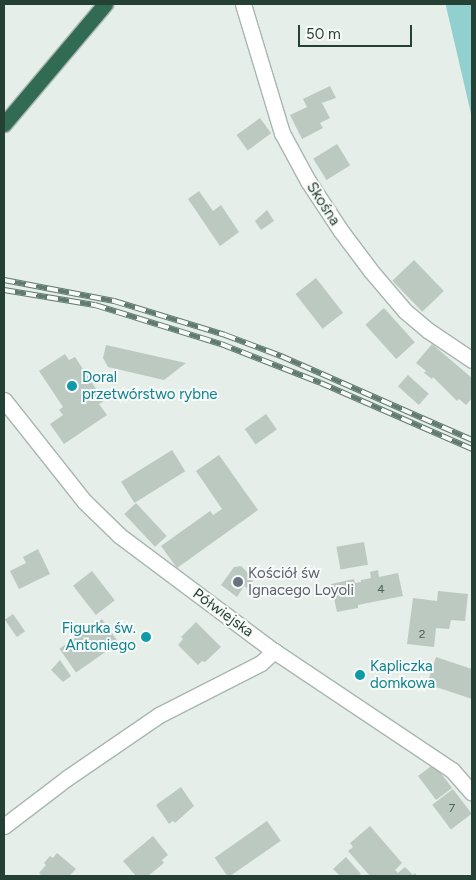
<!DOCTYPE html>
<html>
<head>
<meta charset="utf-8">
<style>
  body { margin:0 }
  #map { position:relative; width:476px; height:880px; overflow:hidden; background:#e6eee9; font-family:Figtree,sans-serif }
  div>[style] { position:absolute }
  .water>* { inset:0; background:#91d0ce }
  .building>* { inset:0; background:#bbc9c1; transform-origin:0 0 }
  .roads { filter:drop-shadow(1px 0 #a8b6af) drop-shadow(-1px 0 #a8b6af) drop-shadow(0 1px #a8b6af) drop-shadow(0 -1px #a8b6af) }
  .minor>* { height:15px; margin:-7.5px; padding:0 7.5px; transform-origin:7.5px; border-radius:7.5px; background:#fff }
  .highway>* { height:15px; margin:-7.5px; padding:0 7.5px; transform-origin:7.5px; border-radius:7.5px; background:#326b54 }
  .rail>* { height:5.5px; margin-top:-2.75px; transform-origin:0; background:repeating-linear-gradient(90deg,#f7faf8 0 11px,#607b6f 0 22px); box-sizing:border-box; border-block:1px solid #607b6f }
  .dots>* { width:14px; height:14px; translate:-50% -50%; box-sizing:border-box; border:2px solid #f7faf8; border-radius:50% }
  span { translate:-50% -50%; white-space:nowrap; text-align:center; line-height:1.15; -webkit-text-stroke:4px #f7faf8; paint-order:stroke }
  .number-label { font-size:12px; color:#4a6257 }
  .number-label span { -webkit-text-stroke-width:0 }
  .street-label { font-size:15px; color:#254034 }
  .culture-label { font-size:15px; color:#0d838f }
  .left { translate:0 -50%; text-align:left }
  .right { translate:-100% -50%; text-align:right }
  .worship-label { font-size:15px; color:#5b616d }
  .frame { position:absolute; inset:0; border:5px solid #254034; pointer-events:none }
  .scale { position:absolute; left:298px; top:25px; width:114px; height:22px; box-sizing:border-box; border:2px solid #254034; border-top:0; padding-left:6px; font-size:15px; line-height:18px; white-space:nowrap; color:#254034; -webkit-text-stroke:4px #f7faf8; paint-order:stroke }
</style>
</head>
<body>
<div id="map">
  <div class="water">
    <div style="clip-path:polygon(446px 4px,472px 4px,472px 118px,446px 6px)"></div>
  </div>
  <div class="building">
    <div style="clip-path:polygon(330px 86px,336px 98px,316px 105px,322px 103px,330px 118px,320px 123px,323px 128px,302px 139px,290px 115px,307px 107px,303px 99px)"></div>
    <div style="left:260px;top:118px;width:19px;height:29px;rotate:54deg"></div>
    <div style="left:337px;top:144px;width:25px;height:28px;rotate:58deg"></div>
    <div style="clip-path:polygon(199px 191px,213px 211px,221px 205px,239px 232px,220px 246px,188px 199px)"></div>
    <div style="clip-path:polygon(267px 210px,274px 221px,261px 230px,255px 221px)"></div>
    <div style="left:414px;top:260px;width:43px;height:30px;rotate:46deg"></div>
    <div style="left:316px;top:278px;width:44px;height:26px;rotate:52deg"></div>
    <div style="left:384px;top:308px;width:46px;height:25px;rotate:48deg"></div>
    <div style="clip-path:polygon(432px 344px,472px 378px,472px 398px,466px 405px,459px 399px,457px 401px,433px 377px,432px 379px,424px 373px,426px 371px,416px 363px)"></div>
    <div style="clip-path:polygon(106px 345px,186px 363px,164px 380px,108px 367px,103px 358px)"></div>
    <div style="clip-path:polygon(65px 354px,69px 360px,75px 357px,104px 401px,99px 404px,107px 415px,64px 444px,50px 424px,63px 415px,59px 410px,63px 407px,39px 371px)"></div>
    <div style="left:408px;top:375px;width:28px;height:15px;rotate:42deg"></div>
    <div style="left:266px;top:414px;width:19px;height:26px;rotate:55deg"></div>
    <div style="left:172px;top:450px;width:25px;height:60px;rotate:58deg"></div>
    <div style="clip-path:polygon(219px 455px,258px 510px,177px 568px,161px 546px,210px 511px,213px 515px,222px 509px,196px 471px)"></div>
    <div style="left:136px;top:503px;width:45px;height:16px;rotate:47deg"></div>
    <div style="left:364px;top:542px;width:23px;height:28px;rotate:80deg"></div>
    <div style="clip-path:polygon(38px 549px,50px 574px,19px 589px,10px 571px,26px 563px,23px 557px)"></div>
    <div style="clip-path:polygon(241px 566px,247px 572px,249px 578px,253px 580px,251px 587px,247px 588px,244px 586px,237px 597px,221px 585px,234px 567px)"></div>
    <div style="clip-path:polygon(378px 570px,379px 577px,398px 573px,403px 596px,358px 605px,358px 608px,337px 612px,331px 584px,354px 579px,355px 583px,361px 582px,361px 580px,371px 578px,370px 572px)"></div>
    <div style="left:92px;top:571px;width:37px;height:24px;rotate:52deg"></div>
    <div style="clip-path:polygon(438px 591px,468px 594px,465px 621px,451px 620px,449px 629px,436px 628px,434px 647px,407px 644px,413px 598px,437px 601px)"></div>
    <div style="left:13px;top:614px;width:21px;height:10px;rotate:55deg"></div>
    <div style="left:102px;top:619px;width:29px;height:52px;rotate:55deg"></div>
    <div style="clip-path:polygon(196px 622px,221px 647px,205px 662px,202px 661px,198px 665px,178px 645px,183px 639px,181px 637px)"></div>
    <div style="clip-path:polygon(436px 657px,472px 669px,472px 699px,427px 684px)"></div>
    <div style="clip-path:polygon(60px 660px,71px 676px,63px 682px,51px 670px)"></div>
    <div style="left:434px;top:764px;width:30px;height:20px;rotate:53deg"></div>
    <div style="clip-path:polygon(181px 787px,194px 806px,175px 823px,173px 821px,169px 824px,156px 805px)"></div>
    <div style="left:453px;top:789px;width:31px;height:26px;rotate:53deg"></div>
    <div style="left:267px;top:821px;width:24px;height:64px;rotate:55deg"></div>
    <div style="clip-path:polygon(370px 826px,402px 863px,395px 870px,398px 873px,405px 867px,413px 875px,415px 873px,417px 876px,370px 876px,348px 851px,353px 847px,350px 843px)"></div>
    <div style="clip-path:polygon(153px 836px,168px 855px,162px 860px,164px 863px,148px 876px,136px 876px,123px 861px)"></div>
    <div style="clip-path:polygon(57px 853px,76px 869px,69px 876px,42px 876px,39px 873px,46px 865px,44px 863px,50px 856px,53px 858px)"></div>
    <div style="clip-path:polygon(346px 857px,361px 874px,358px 876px,340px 876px,333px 869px)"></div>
  </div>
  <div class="roads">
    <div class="minor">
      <div style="left:243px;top:4px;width:135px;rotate:73.2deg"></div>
      <div style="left:282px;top:133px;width:55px;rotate:61.6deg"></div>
      <div style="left:308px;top:181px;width:60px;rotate:56.6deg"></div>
      <div style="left:341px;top:231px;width:50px;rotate:53.1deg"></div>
      <div style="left:371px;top:271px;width:52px;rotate:49.6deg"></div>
      <div style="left:405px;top:311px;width:31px;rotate:40deg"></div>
      <div style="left:429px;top:331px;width:52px;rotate:34deg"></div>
      <div style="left:4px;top:400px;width:129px;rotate:51.6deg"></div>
      <div style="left:84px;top:501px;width:50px;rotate:44.2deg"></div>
      <div style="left:120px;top:536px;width:192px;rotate:36.8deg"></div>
      <div style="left:274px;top:651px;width:214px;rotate:33.8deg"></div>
      <div style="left:452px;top:770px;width:30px;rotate:49deg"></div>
      <div style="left:4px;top:826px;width:79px;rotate:-37.3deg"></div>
      <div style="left:67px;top:778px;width:112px;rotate:-34.4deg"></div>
      <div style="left:159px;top:715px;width:114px;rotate:-27deg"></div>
      <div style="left:261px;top:663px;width:18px;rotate:-43deg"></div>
    </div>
    <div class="highway">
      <div style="left:4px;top:124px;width:157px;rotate:-49.9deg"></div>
    </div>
  </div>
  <div class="rail">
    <div style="left:4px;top:280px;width:112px;rotate:10.8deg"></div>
    <div style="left:114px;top:301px;width:116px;rotate:17deg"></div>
    <div style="left:225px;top:335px;width:60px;rotate:20.6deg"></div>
    <div style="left:281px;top:356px;width:209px;rotate:23.7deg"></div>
    <div style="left:4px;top:290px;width:92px;rotate:9.4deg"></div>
    <div style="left:95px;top:305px;width:132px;rotate:17.2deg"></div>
    <div style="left:221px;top:344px;width:107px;rotate:21.3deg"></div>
    <div style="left:321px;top:383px;width:165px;rotate:23.6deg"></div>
  </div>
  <div class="dots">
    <div style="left:72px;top:386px;background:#0f9aa8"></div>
    <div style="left:238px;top:582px;background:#6b7280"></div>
    <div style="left:146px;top:637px;background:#0f9aa8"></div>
    <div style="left:360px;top:675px;background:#0f9aa8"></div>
  </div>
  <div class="number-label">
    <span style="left:381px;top:590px">4</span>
    <span style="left:422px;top:635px">2</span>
    <span style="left:452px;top:809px">7</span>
  </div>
  <div class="street-label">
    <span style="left:323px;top:204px;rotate:57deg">Skośna</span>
    <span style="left:223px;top:613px;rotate:36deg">Półwiejska</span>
  </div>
  <div class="culture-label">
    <span class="left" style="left:82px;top:386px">Doral<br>przetwórstwo rybne</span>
    <span class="right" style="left:136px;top:637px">Figurka św.<br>Antoniego</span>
    <span class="left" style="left:370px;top:675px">Kapliczka<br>domkowa</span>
  </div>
  <div class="worship-label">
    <span class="left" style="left:248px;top:582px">Kościół św<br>Ignacego Loyoli</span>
  </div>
  <div class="frame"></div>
  <div class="scale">50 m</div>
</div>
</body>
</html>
